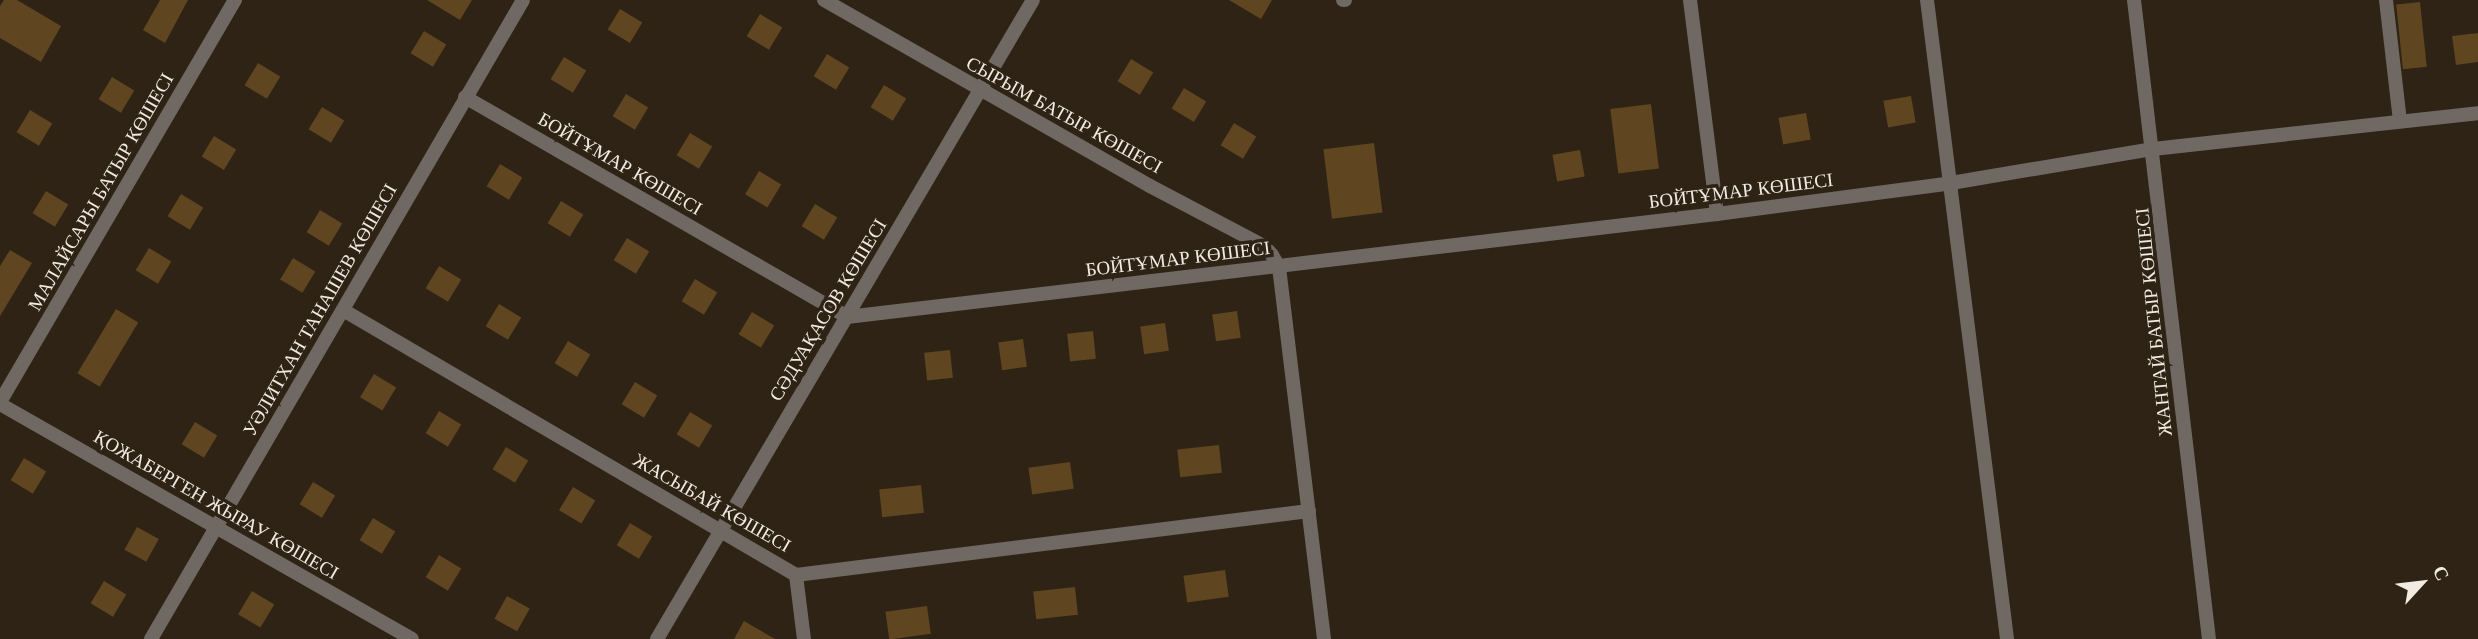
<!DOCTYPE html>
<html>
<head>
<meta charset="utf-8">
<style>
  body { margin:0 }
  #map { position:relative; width:2478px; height:639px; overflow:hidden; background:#2e2315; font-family:"Times New Roman",serif }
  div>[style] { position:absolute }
  .building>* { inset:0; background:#5f4520; transform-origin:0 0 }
  .street>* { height:14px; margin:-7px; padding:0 7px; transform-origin:7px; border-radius:7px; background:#706863 }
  span { translate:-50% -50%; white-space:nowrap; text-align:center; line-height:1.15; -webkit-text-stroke:7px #2e2315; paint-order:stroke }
  .street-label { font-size:19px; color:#f2ebe2 }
  .north { position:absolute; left:2387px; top:548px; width:70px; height:70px; -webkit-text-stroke:5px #2e2315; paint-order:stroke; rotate:63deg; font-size:19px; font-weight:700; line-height:28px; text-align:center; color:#f2ebe2 }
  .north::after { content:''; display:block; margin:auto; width:24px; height:32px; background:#f2ebe2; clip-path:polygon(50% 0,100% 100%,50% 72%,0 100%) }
</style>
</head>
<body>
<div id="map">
  <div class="building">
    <div style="clip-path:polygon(4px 0,17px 0,61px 26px,41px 62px,0 38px,0 6px)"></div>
    <div style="clip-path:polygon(160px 0,188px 0,165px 43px,143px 30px)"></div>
    <div style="clip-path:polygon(427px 0,472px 0,460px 20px)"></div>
    <div style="clip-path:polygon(1229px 0,1272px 0,1261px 19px)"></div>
    <div style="left:2420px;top:2px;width:65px;height:24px;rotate:84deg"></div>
    <div style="left:620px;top:9px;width:26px;height:24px;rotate:31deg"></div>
    <div style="left:760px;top:14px;width:26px;height:26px;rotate:31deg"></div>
    <div style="left:424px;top:31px;width:26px;height:26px;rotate:31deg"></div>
    <div style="clip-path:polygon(2478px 33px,2478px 62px,2456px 65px,2452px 36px)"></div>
    <div style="left:827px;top:54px;width:26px;height:26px;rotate:31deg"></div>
    <div style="left:564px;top:57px;width:26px;height:26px;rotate:31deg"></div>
    <div style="left:1131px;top:59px;width:26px;height:26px;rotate:31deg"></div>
    <div style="left:258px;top:63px;width:26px;height:26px;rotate:31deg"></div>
    <div style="left:112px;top:77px;width:26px;height:26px;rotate:31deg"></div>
    <div style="left:884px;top:85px;width:26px;height:26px;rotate:31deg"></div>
    <div style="left:1184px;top:88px;width:26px;height:24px;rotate:31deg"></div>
    <div style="left:626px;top:94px;width:26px;height:26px;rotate:31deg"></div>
    <div style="left:1911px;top:96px;width:27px;height:28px;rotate:80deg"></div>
    <div style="left:1651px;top:104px;width:65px;height:41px;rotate:83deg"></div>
    <div style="left:322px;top:107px;width:26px;height:26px;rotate:31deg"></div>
    <div style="left:30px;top:110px;width:26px;height:26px;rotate:31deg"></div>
    <div style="left:1806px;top:113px;width:27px;height:28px;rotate:80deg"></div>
    <div style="left:1234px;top:123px;width:26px;height:26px;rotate:31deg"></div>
    <div style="left:690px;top:133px;width:26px;height:26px;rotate:31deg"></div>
    <div style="left:214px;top:136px;width:26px;height:24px;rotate:31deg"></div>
    <div style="left:1374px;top:143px;width:70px;height:51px;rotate:83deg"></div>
    <div style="left:1580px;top:150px;width:27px;height:28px;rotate:80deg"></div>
    <div style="left:500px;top:164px;width:26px;height:26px;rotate:31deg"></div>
    <div style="left:759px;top:171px;width:26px;height:27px;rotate:31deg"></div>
    <div style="left:46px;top:191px;width:26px;height:26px;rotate:31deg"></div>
    <div style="left:181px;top:194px;width:26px;height:26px;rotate:31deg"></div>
    <div style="left:561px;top:201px;width:26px;height:26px;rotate:31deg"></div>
    <div style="left:815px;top:204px;width:26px;height:26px;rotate:31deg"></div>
    <div style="left:320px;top:210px;width:26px;height:26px;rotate:31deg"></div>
    <div style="left:627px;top:238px;width:26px;height:26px;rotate:31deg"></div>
    <div style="left:149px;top:248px;width:26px;height:26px;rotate:31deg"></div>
    <div style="clip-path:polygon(10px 250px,32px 263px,0 316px,0 266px)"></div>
    <div style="left:293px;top:258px;width:26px;height:25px;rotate:31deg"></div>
    <div style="left:439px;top:266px;width:26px;height:26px;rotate:31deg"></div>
    <div style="left:695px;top:279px;width:26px;height:26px;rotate:31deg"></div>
    <div style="left:499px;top:304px;width:26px;height:26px;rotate:31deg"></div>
    <div style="left:116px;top:309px;width:26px;height:75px;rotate:31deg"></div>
    <div style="left:1237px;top:311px;width:27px;height:25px;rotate:82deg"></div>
    <div style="left:752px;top:312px;width:26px;height:26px;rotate:31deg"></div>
    <div style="left:1165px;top:323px;width:28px;height:25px;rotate:82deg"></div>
    <div style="left:1093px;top:331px;width:28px;height:26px;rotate:84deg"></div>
    <div style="left:1023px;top:339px;width:28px;height:25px;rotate:82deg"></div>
    <div style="left:568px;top:341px;width:26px;height:26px;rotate:31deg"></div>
    <div style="left:950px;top:350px;width:28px;height:26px;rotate:84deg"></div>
    <div style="left:374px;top:374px;width:26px;height:27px;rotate:31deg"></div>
    <div style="left:635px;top:382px;width:26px;height:26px;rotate:31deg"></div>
    <div style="left:439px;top:411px;width:26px;height:26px;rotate:31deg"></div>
    <div style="left:690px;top:412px;width:26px;height:26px;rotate:31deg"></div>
    <div style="left:195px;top:422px;width:26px;height:26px;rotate:31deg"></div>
    <div style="left:1219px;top:445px;width:28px;height:42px;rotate:84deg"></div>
    <div style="left:506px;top:447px;width:26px;height:26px;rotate:31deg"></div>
    <div style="left:24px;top:458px;width:26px;height:26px;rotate:31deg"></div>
    <div style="left:1070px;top:462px;width:27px;height:42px;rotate:82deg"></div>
    <div style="left:313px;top:482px;width:26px;height:26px;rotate:31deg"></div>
    <div style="left:921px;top:485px;width:28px;height:42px;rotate:84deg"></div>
    <div style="left:573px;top:487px;width:26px;height:27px;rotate:31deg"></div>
    <div style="left:373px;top:518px;width:26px;height:26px;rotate:31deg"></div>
    <div style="left:630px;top:523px;width:26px;height:26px;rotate:31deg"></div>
    <div style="left:137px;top:527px;width:25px;height:26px;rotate:29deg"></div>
    <div style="left:439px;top:555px;width:26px;height:26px;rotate:31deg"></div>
    <div style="left:1225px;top:570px;width:27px;height:42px;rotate:82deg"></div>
    <div style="left:104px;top:581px;width:26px;height:26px;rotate:31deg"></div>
    <div style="left:1075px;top:587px;width:28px;height:42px;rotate:84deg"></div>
    <div style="left:252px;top:591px;width:26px;height:27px;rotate:31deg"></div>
    <div style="left:507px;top:596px;width:26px;height:26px;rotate:29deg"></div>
    <div style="left:927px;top:606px;width:28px;height:42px;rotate:82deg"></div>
    <div style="clip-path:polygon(744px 621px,775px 639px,734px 639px)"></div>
  </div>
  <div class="street">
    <div style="left:824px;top:0;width:375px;rotate:29.7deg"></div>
    <div style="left:1150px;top:186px;width:129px;rotate:27.8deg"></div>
    <div style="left:1264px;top:246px;width:12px;rotate:48deg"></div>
    <div style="left:1272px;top:255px;width:14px;rotate:60deg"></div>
    <div style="left:1279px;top:267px;width:375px;rotate:83.1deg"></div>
    <div style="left:1343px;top:0;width:2px"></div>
    <div style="left:1690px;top:0;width:216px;rotate:82.8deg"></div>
    <div style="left:1927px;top:0;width:644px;rotate:82.86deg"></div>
    <div style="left:2134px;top:0;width:643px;rotate:83.31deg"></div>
    <div style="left:2386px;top:0;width:122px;rotate:83.4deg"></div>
    <div style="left:465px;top:97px;width:441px;rotate:29.9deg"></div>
    <div style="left:847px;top:317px;width:876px;rotate:-6.75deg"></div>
    <div style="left:1717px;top:214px;width:236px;rotate:-7.5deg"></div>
    <div style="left:1951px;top:183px;width:205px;rotate:-9.6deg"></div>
    <div style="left:2153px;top:149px;width:327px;rotate:-6.3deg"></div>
    <div style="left:343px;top:310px;width:525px;rotate:30.33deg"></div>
    <div style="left:796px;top:575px;width:517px;rotate:-7.11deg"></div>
    <div style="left:0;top:402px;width:466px;rotate:-59.7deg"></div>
    <div style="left:0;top:404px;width:474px;rotate:29.7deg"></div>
    <div style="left:796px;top:575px;width:64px;rotate:82.9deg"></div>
    <div style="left:151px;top:639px;width:739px;rotate:-59.79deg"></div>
    <div style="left:657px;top:639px;width:741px;rotate:-59.53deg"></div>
  </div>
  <div class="street-label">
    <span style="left:1064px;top:115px;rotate:29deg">СЫРЫМ БАТЫР КӨШЕСІ</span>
    <span style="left:620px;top:164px;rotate:30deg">БОЙТҰМАР КӨШЕСІ</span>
    <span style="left:1741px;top:191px;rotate:-7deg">БОЙТҰМАР КӨШЕСІ</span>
    <span style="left:101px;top:192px;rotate:-60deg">МАЛАЙСАРЫ БАТЫР КӨШЕСІ</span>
    <span style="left:1178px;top:259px;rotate:-7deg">БОЙТҰМАР КӨШЕСІ</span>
    <span style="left:320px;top:310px;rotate:-60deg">УӘЛИТХАН ТАНАШЕВ КӨШЕСІ</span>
    <span style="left:828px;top:310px;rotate:-59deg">СӘДУАҚАСОВ КӨШЕСІ</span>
    <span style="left:2154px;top:322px;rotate:-96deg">ЖАНТАЙ БАТЫР КӨШЕСІ</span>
    <span style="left:712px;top:503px;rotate:30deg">ЖАСЫБАЙ КӨШЕСІ</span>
    <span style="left:216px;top:505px;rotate:30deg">ҚОЖАБЕРГЕН ЖЫРАУ КӨШЕСІ</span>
  </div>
  <div class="north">С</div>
</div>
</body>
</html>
